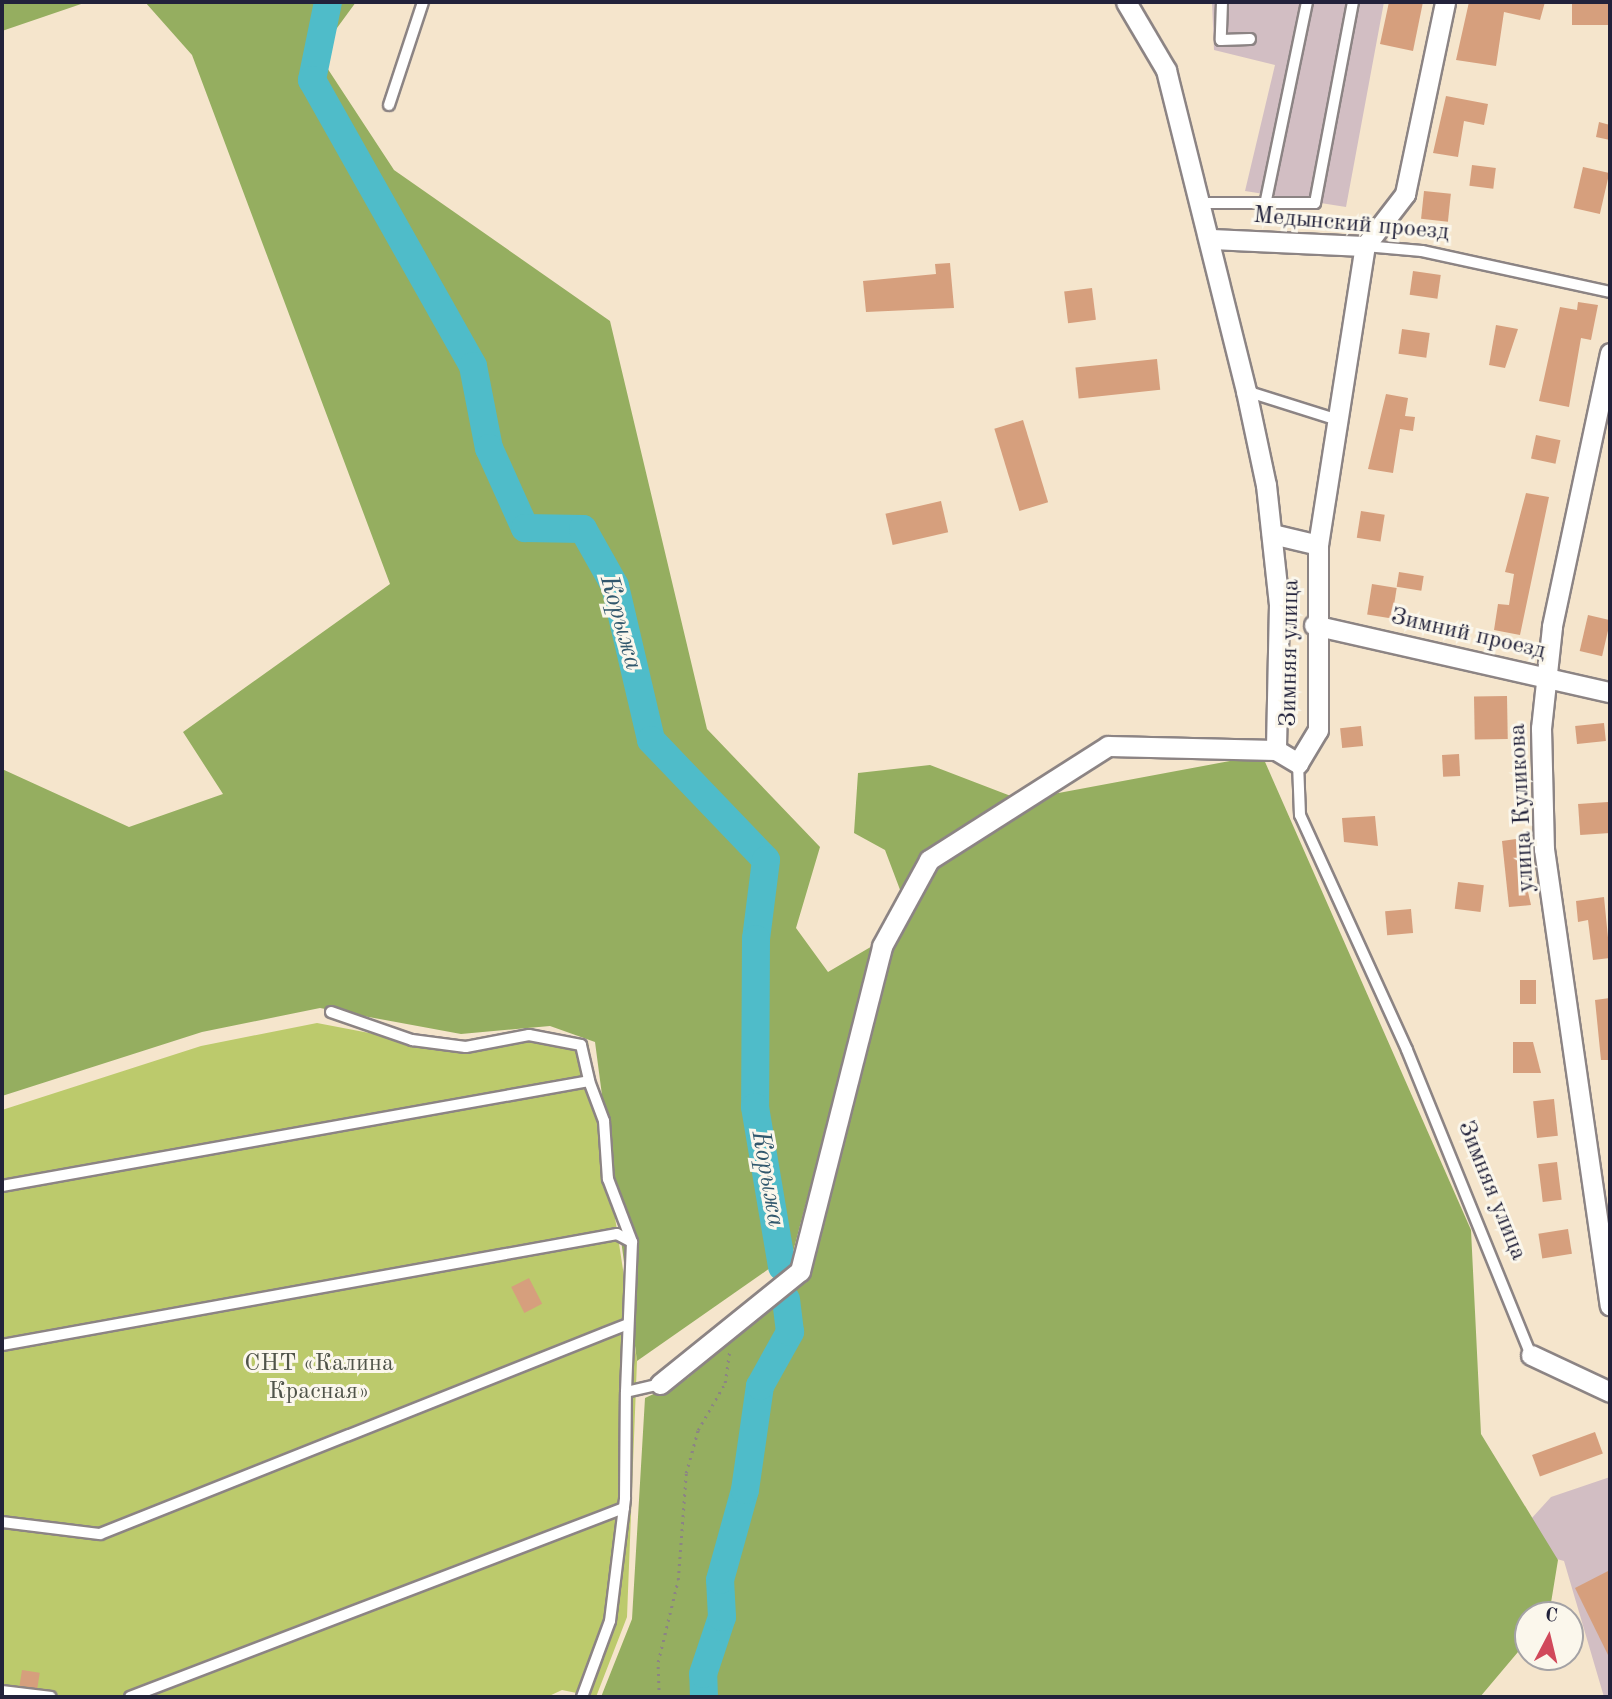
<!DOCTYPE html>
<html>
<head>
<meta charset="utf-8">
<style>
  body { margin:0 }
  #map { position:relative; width:1612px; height:1699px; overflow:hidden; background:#f5e5cc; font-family:"Old Standard TT",serif }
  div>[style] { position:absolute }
  .industrial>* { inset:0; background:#d2bec3 }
  .green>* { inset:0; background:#bcca6c }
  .forest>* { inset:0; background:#95ae60 }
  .river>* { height:28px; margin:-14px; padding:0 14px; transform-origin:14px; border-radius:14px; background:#4fbcc9 }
  .building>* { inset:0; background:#d69f7d; transform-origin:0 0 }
  .path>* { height:2.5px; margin-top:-1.25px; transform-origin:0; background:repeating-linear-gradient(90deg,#8c8484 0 2px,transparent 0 7px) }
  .roads { filter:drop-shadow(2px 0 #8c8484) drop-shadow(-2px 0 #8c8484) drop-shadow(0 2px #8c8484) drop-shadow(0 -2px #8c8484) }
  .service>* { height:10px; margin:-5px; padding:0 5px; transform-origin:5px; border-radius:5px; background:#fff }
  .minor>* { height:19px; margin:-9.5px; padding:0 9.5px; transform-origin:9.5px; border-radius:9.5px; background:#fff }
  span { translate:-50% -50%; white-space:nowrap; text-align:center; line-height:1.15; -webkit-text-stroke:6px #fbf7ec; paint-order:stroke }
  .street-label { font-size:24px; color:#22223b }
  .park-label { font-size:24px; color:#50544a }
  .water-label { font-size:26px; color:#32586d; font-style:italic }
  .frame { position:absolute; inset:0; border:4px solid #22223b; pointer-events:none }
  .north { position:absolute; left:1514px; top:1601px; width:70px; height:70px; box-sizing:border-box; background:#fbf7ec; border:2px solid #a4a2a5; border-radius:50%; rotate:7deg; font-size:19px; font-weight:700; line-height:28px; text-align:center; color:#22223b }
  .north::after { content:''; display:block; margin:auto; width:24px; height:32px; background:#d1495b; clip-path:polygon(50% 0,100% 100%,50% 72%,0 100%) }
</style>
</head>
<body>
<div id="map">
  <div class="industrial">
    <div style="clip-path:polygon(1212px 2px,1384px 2px,1346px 207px,1245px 191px,1275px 65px,1214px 50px)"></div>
    <div style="clip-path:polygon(1610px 1477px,1610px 1697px,1604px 1697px,1564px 1561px,1517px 1548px,1521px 1530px,1551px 1497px)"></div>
  </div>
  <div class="green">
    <div style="clip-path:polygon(317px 1023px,469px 1052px,546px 1032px,588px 1041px,637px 1361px,627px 1617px,596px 1697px,562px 1690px,547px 1697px,2px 1697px,2px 1110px,201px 1046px)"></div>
  </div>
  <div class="forest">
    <div style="clip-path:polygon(2px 2px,87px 2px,2px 31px)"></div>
    <div style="clip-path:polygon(145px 2px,356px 2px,318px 54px,394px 170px,610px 321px,707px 729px,820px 847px,796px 928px,828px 972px,874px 945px,793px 1252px,637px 1361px,595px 1042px,550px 1026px,461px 1034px,320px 1008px,202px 1032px,2px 1096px,2px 769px,129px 827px,223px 794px,183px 732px,390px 584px,192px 55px)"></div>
    <div style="clip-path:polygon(1262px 755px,1471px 1230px,1481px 1434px,1558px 1560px,1549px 1615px,1528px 1615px,1528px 1640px,1480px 1697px,601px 1697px,632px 1619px,645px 1398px,688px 1378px,808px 1272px,902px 895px,885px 850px,854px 833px,858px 773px,930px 765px,1021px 800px)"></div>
  </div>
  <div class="river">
    <div style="left:328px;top:2px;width:80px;rotate:101.6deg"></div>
    <div style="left:312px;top:80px;width:328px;rotate:60.6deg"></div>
    <div style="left:473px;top:366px;width:84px;rotate:79deg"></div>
    <div style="left:489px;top:448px;width:88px;rotate:65.8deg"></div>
    <div style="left:525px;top:528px;width:58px;rotate:1deg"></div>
    <div style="left:583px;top:529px;width:65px;rotate:60.7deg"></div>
    <div style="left:615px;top:586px;width:158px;rotate:76.8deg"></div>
    <div style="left:651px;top:740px;width:166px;rotate:46.2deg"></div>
    <div style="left:766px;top:860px;width:80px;rotate:97.2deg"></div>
    <div style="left:756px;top:939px;width:168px;rotate:90.3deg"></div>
    <div style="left:755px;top:1107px;width:162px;rotate:80.4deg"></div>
    <div style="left:704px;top:1697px;width:23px;rotate:-92deg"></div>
    <div style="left:703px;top:1674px;width:60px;rotate:-71.6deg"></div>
    <div style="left:722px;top:1617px;width:37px;rotate:-93deg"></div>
    <div style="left:720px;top:1580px;width:93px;rotate:-74.5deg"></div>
    <div style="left:745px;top:1490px;width:105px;rotate:-81.8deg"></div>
    <div style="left:760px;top:1386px;width:62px;rotate:-60.9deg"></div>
    <div style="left:790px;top:1332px;width:33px;rotate:-97deg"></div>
  </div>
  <div class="building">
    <div style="clip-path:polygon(1389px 2px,1423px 2px,1413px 51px,1380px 44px)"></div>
    <div style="clip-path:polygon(1469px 2px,1545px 2px,1540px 20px,1504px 12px,1496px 66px,1456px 60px)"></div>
    <div style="left:1572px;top:2px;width:38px;height:23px"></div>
    <div style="clip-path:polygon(1446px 96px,1488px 104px,1484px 125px,1464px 121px,1458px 157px,1433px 153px)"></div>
    <div style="clip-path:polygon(1599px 122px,1610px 125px,1610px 140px,1596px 137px)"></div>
    <div style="left:1472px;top:165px;width:24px;height:21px;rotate:7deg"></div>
    <div style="left:1583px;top:167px;width:27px;height:42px;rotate:13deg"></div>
    <div style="left:1424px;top:191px;width:27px;height:28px;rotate:6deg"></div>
    <div style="clip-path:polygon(950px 263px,954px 308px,866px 312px,863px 281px,936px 274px,935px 264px)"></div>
    <div style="left:1413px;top:271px;width:28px;height:24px;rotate:8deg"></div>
    <div style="left:1092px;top:288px;width:32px;height:28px;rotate:83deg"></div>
    <div style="clip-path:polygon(1578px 302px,1598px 305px,1591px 340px,1581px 338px,1569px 407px,1539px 401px,1560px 307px,1577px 310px)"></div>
    <div style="clip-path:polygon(1496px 325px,1518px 329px,1505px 368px,1489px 365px)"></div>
    <div style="left:1402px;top:329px;width:28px;height:25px;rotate:8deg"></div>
    <div style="left:1157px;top:359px;width:31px;height:82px;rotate:84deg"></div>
    <div style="clip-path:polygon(1386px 394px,1408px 398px,1405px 416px,1415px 417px,1413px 431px,1400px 429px,1393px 473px,1368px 469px)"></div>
    <div style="left:1023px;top:420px;width:86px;height:30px;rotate:73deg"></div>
    <div style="left:1536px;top:435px;width:25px;height:24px;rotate:12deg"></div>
    <div style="clip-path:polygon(1526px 493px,1549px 497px,1520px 635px,1494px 630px,1498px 604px,1509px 605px,1514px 574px,1505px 572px)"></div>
    <div style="left:941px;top:501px;width:32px;height:57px;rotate:77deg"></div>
    <div style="left:1361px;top:511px;width:24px;height:27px;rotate:9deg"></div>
    <div style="left:1399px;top:572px;width:25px;height:15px;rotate:9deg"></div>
    <div style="left:1372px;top:584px;width:25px;height:31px;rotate:9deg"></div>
    <div style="left:1588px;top:615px;width:23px;height:37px;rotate:13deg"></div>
    <div style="left:1507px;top:696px;width:43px;height:33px;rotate:89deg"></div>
    <div style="left:1604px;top:723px;width:18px;height:29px;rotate:84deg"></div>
    <div style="left:1361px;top:726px;width:20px;height:21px;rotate:84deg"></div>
    <div style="left:1459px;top:754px;width:22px;height:17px;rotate:87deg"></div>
    <div style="left:1608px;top:802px;width:31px;height:30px;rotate:86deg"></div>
    <div style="clip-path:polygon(1375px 816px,1378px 846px,1344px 842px,1342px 818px)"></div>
    <div style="clip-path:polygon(1516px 839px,1531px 905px,1509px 907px,1502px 841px)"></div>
    <div style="left:1458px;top:882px;width:26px;height:27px;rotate:7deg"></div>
    <div style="clip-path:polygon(1604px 897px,1610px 958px,1593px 960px,1588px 920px,1578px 922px,1576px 901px)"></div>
    <div style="left:1411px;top:909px;width:24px;height:26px;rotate:85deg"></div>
    <div style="left:1520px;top:980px;width:16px;height:24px"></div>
    <div style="clip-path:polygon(1610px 998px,1610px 1060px,1601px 1060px,1595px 1000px)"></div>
    <div style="clip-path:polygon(1513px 1042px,1533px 1042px,1541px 1073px,1513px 1073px)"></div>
    <div style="left:1554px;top:1099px;width:37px;height:21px;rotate:84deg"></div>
    <div style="left:1557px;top:1162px;width:38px;height:19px;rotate:83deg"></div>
    <div style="left:1568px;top:1229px;width:25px;height:30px;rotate:81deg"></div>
    <div style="left:529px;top:1278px;width:29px;height:20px;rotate:63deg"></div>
    <div style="left:1595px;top:1432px;width:23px;height:67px;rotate:70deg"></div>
    <div style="clip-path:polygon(1610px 1570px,1610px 1659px,1575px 1588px)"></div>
    <div style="left:22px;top:1670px;width:18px;height:16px;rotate:9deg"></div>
  </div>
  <div class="path">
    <div style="left:659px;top:1697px;width:35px;rotate:-92deg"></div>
    <div style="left:658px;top:1662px;width:84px;rotate:-76.3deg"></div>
    <div style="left:678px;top:1580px;width:107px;rotate:-85.7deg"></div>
    <div style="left:686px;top:1473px;width:45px;rotate:-74.4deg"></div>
    <div style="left:698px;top:1430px;width:54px;rotate:-60.1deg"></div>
    <div style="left:725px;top:1383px;width:34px;rotate:-82deg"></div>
  </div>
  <div class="roads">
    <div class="service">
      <div style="left:1222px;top:2px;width:38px;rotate:92deg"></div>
      <div style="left:1221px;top:40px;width:29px;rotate:-2deg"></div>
      <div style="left:389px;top:105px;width:108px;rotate:-71.7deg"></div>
      <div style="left:1266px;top:200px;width:202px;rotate:-78.3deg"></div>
      <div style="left:1201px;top:203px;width:114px"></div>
      <div style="left:1315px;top:203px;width:205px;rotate:-79.3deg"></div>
      <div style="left:1365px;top:246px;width:57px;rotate:5deg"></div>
      <div style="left:1422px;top:251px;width:192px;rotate:12.3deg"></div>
      <div style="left:1246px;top:391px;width:96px;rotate:17.5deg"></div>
      <div style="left:1298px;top:763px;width:52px;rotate:87.8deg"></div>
      <div style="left:1300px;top:815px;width:258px;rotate:65.5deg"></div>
      <div style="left:1407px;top:1050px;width:329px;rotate:67.9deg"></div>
      <div style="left:331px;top:1012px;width:86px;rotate:19.1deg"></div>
      <div style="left:412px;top:1040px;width:54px;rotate:7.4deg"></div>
      <div style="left:466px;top:1047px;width:64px;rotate:-10.8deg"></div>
      <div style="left:529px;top:1035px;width:53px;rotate:10.9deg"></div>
      <div style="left:581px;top:1045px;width:37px;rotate:77deg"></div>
      <div style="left:2px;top:1186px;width:596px;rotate:-10.14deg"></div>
      <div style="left:589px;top:1081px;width:43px;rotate:69.4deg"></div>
      <div style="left:604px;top:1121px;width:58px;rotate:86.1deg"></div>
      <div style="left:608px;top:1179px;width:67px;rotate:69.1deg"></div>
      <div style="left:2px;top:1345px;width:625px;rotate:-10.23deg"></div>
      <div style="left:617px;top:1234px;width:17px;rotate:28deg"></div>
      <div style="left:632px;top:1242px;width:150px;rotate:92.3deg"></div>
      <div style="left:626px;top:1392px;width:35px;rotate:-13deg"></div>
      <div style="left:2px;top:1522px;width:99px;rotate:7deg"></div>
      <div style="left:100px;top:1534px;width:568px;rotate:-21.69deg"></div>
      <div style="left:2px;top:1691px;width:49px;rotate:7deg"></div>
      <div style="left:130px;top:1697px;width:529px;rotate:-20.94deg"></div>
      <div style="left:582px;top:1697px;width:81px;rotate:-69.8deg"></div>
      <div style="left:610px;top:1621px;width:124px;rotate:-83deg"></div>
      <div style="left:625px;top:1498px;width:106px;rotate:-89.5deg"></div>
    </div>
    <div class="minor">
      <div style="left:1126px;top:2px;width:79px;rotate:59.5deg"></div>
      <div style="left:1166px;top:70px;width:331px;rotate:76deg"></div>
      <div style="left:1246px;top:391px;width:96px;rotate:78deg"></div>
      <div style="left:1266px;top:485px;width:120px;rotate:83.8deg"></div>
      <div style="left:1279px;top:604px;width:146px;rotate:91.2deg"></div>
      <div style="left:1276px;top:750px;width:26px;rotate:31deg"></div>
      <div style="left:1298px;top:763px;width:39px;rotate:-59deg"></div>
      <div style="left:1318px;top:730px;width:185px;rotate:-90deg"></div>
      <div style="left:1318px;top:545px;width:303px;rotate:-81.1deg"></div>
      <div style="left:1365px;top:246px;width:66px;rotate:-52.4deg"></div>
      <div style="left:1405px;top:194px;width:196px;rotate:-78.2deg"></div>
      <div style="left:1210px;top:239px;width:155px;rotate:2.6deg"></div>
      <div style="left:1610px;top:353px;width:280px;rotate:102deg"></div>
      <div style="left:1552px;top:627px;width:102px;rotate:96.2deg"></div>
      <div style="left:1541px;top:728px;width:121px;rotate:88.6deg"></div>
      <div style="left:1544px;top:849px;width:461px;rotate:81.8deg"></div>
      <div style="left:1272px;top:534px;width:47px;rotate:13.4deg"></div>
      <div style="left:1314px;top:625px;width:303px;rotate:12.8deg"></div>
      <div style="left:1531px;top:1355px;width:87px;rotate:25.1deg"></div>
      <div style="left:660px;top:1384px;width:180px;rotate:-38.9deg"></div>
      <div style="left:800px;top:1271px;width:335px;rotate:-75.8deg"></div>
      <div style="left:882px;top:946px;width:98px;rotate:-61.3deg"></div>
      <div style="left:929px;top:860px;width:212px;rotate:-32.5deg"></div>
      <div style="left:1108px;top:746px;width:168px;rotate:1.4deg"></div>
    </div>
  </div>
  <div class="street-label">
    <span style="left:1351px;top:225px;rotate:5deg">Медынский проезд</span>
    <span style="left:1468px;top:635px;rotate:13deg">Зимний проезд</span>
    <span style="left:1291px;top:653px;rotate:-89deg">Зимняя улица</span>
    <span style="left:1523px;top:808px;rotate:-93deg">улица Куликова</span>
    <span style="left:1491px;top:1191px;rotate:68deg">Зимняя улица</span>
  </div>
  <div class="park-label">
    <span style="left:319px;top:1379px">СНТ «Калина<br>Красная»</span>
  </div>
  <div class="water-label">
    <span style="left:620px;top:623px;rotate:74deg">Корыжа</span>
    <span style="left:767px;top:1179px;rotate:80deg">Корыжа</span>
  </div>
  <div class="frame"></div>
  <div class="north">С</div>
</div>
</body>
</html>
